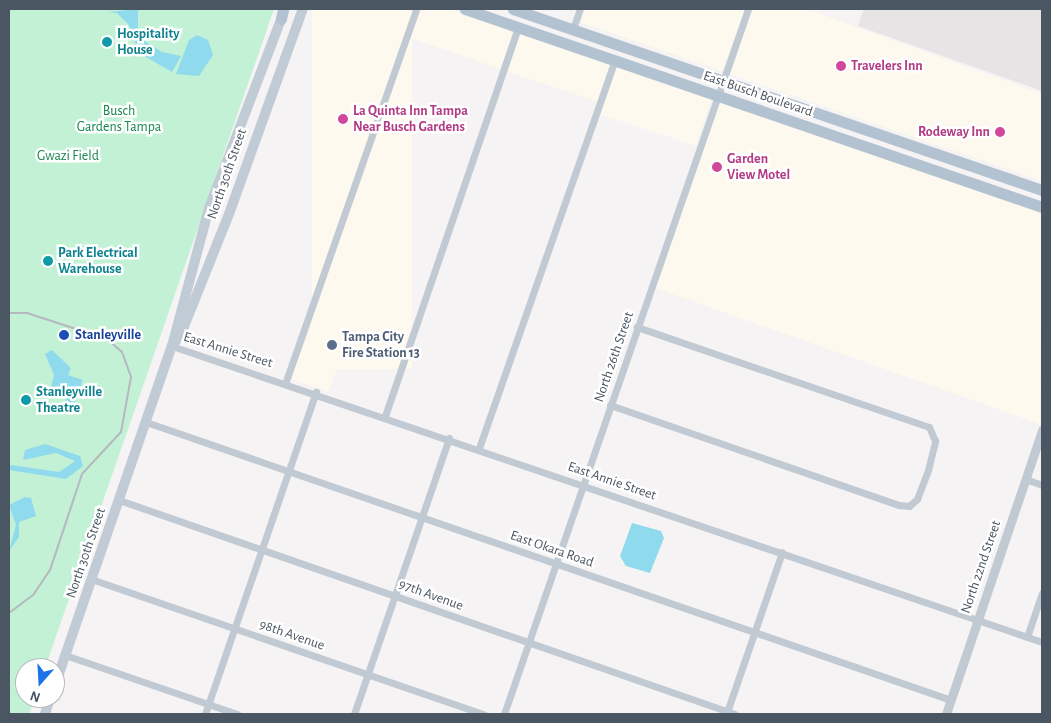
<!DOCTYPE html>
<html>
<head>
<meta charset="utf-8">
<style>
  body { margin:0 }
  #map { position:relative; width:1051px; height:723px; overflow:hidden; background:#f5f3f3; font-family:"Alegreya Sans",sans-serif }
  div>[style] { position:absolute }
  .commercial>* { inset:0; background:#fdf9ef; transform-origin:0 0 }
  .education>* { inset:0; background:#e6e4e5 }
  .green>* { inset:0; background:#c3f1d5 }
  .water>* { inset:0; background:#90daee }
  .minor>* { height:7px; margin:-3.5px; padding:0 3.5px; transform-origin:3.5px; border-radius:3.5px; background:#c1cad2 }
  .tertiary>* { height:9px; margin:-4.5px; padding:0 4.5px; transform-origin:4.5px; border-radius:4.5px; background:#c1cad2 }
  .secondary>* { height:10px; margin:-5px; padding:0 5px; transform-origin:5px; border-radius:5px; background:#c1cbd6 }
  .primary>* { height:11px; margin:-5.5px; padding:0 5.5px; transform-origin:5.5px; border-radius:5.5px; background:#b3c2d1 }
  .rail>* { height:2px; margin:-1px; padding:0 1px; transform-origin:1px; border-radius:1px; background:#b5b8bd }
  .dots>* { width:14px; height:14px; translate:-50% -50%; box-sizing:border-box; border:2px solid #fff; border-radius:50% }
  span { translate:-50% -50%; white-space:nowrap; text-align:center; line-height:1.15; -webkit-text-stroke:5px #fff; paint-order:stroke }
  .culture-label { font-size:14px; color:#0d838f; font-weight:700 }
  .left { translate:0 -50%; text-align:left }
  .hotel-label { font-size:14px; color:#b23c85; font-weight:700 }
  .right { translate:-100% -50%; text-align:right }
  .street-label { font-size:14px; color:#4a5661 }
  .park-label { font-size:14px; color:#17864f }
  .transit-label { font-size:14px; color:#164399; font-weight:700 }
  .service-label { font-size:14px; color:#4e5e75; font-weight:700 }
  .frame { position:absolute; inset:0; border:10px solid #4a5661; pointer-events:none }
  .north { position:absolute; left:15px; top:658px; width:50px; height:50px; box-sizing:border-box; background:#fff; border:1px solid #b7bbc0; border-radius:50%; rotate:199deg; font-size:14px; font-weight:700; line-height:20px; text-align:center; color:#4a5661 }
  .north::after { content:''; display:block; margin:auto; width:18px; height:22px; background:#1a73e8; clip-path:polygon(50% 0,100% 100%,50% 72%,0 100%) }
</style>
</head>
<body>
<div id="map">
  <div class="commercial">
    <div style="left:312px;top:9px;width:100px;height:360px"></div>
    <div style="clip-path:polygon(419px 9px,449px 9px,513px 30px,500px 69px,414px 39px,406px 44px)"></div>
    <div style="clip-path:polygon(583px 9px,745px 9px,722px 71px,579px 22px)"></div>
    <div style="clip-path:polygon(752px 9px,807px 9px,1042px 94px,1042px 181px,729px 74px)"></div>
    <div style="left:520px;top:33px;width:95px;height:41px;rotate:18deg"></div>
    <div style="left:616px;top:66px;width:101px;height:51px;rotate:18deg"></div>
    <div style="clip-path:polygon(719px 101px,1042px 212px,1040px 424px,655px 288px)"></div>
    <div style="left:331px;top:262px;width:44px;height:123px;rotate:21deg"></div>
  </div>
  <div class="education">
    <div style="clip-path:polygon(864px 9px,1042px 9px,1042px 91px,858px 26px)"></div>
  </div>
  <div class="green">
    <div style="clip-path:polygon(9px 9px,274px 9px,45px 668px,25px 668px,25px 698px,35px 698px,29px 714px,9px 714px)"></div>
  </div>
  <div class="water">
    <div style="clip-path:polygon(138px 9px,138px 37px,162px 52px,181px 56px,172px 72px,139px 53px,128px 24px,117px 13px,108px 12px)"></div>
    <div style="clip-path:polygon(197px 35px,208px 40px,213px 55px,199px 76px,176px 74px,189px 40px)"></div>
    <div style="clip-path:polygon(52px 350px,71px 368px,68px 375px,83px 380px,74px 405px,67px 403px,62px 391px,51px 387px,54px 375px,45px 354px)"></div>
    <div style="clip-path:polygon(45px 444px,80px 456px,83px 466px,66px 479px,9px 470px,11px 465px,59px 472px,75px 461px,56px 453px,23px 460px,25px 450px)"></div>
    <div style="clip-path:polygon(25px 497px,31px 498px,36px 516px,19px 522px,19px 537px,9px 551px,16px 525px,9px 505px)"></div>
    <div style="clip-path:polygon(632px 523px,661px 531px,664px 538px,650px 573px,626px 566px,620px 556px)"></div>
  </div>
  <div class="minor">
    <div style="left:573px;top:29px;width:21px;rotate:-71deg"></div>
    <div style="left:172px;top:346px;width:919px;rotate:18.79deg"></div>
    <div style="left:286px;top:381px;width:394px;rotate:-70.7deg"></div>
    <div style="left:610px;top:405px;width:306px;rotate:19.1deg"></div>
    <div style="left:899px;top:505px;width:10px;rotate:6deg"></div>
    <div style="left:909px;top:506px;width:11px;rotate:-41deg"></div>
    <div style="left:917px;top:499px;width:31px;rotate:-69deg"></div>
    <div style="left:928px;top:470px;width:30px;rotate:-76deg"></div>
    <div style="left:935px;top:441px;width:15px;rotate:-113deg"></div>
    <div style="left:929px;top:427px;width:309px;rotate:-161.1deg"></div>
    <div style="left:385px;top:416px;width:411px;rotate:-71.1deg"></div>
    <div style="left:146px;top:422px;width:852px;rotate:19.05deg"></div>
    <div style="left:479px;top:448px;width:411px;rotate:-70.7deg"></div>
    <div style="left:1025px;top:479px;width:18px;rotate:19deg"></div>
    <div style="left:119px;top:500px;width:652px;rotate:19.16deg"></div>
    <div style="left:91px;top:579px;width:416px;rotate:19deg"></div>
    <div style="left:1027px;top:637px;width:46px;rotate:-71.2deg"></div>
    <div style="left:65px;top:655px;width:182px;rotate:18.9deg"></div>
    <div style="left:727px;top:712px;width:169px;rotate:-71deg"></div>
    <div style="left:205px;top:714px;width:341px;rotate:-71deg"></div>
    <div style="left:354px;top:714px;width:292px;rotate:-71deg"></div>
    <div style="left:504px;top:714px;width:746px;rotate:-70.91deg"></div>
  </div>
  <div class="tertiary">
    <div style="left:946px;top:714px;width:300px;rotate:-71.3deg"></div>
  </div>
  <div class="secondary">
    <div style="left:172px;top:346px;width:15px;rotate:-53deg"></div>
    <div style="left:181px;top:334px;width:129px;rotate:-68.2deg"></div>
    <div style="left:229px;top:214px;width:218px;rotate:-70.2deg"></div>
    <div style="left:55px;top:685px;width:359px;rotate:-71deg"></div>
    <div style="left:172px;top:346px;width:143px;rotate:-75deg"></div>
    <div style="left:209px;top:208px;width:210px;rotate:-69.1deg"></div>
    <div style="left:45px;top:714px;width:17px;rotate:-73deg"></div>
  </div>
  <div class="primary">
    <div style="left:465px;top:9px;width:610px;rotate:18.94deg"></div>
    <div style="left:513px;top:9px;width:559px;rotate:18.89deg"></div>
    <div style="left:281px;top:19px;width:10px;rotate:-79deg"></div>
  </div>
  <div class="rail">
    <div style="left:9px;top:313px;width:18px"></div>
    <div style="left:27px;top:313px;width:84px;rotate:18deg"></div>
    <div style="left:107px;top:339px;width:20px;rotate:41deg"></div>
    <div style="left:122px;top:352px;width:27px;rotate:70deg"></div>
    <div style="left:131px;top:377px;width:56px;rotate:100.3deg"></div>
    <div style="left:121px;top:432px;width:57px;rotate:132.9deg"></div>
    <div style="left:82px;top:474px;width:101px;rotate:108.4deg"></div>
    <div style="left:50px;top:570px;width:30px;rotate:124deg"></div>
    <div style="left:33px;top:595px;width:30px;rotate:143deg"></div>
  </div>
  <div class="dots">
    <div style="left:107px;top:42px;background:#0f9aa8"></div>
    <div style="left:841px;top:66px;background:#d1479c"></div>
    <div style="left:343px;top:119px;background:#d1479c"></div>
    <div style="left:1000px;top:132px;background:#d1479c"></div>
    <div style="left:717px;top:167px;background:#d1479c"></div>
    <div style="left:48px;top:261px;background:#0f9aa8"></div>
    <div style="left:64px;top:335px;background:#1a4fb4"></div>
    <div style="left:332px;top:345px;background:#5c6f8a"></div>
    <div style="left:26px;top:400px;background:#0f9aa8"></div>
  </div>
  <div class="culture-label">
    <span class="left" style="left:117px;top:42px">Hospitality<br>House</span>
    <span class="left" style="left:58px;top:261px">Park Electrical<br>Warehouse</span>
    <span class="left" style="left:36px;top:400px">Stanleyville<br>Theatre</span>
  </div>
  <div class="hotel-label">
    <span class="left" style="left:851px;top:66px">Travelers Inn</span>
    <span class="left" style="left:353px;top:119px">La Quinta Inn Tampa<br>Near Busch Gardens</span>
    <span class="right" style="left:990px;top:132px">Rodeway Inn</span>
    <span class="left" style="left:727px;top:167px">Garden<br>View Motel</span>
  </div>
  <div class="street-label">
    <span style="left:758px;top:94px;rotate:19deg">East Busch Boulevard</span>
    <span style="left:227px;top:174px;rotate:-71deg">North 30th Street</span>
    <span style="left:228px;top:350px;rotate:17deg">East Annie Street</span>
    <span style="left:614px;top:357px;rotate:-71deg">North 26th Street</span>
    <span style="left:612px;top:481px;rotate:19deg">East Annie Street</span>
    <span style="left:552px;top:549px;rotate:19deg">East Okara Road</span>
    <span style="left:86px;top:553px;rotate:-71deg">North 30th Street</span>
    <span style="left:981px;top:567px;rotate:-71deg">North 22nd Street</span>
    <span style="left:431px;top:595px;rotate:20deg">97th Avenue</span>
    <span style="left:292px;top:635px;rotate:19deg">98th Avenue</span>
  </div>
  <div class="park-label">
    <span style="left:119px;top:119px">Busch<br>Gardens Tampa</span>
    <span style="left:68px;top:156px">Gwazi Field</span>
  </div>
  <div class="transit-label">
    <span class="left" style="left:75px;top:335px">Stanleyville</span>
  </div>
  <div class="service-label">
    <span class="left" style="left:342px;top:345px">Tampa City<br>Fire Station 13</span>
  </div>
  <div class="frame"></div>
  <div class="north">N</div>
</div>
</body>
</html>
